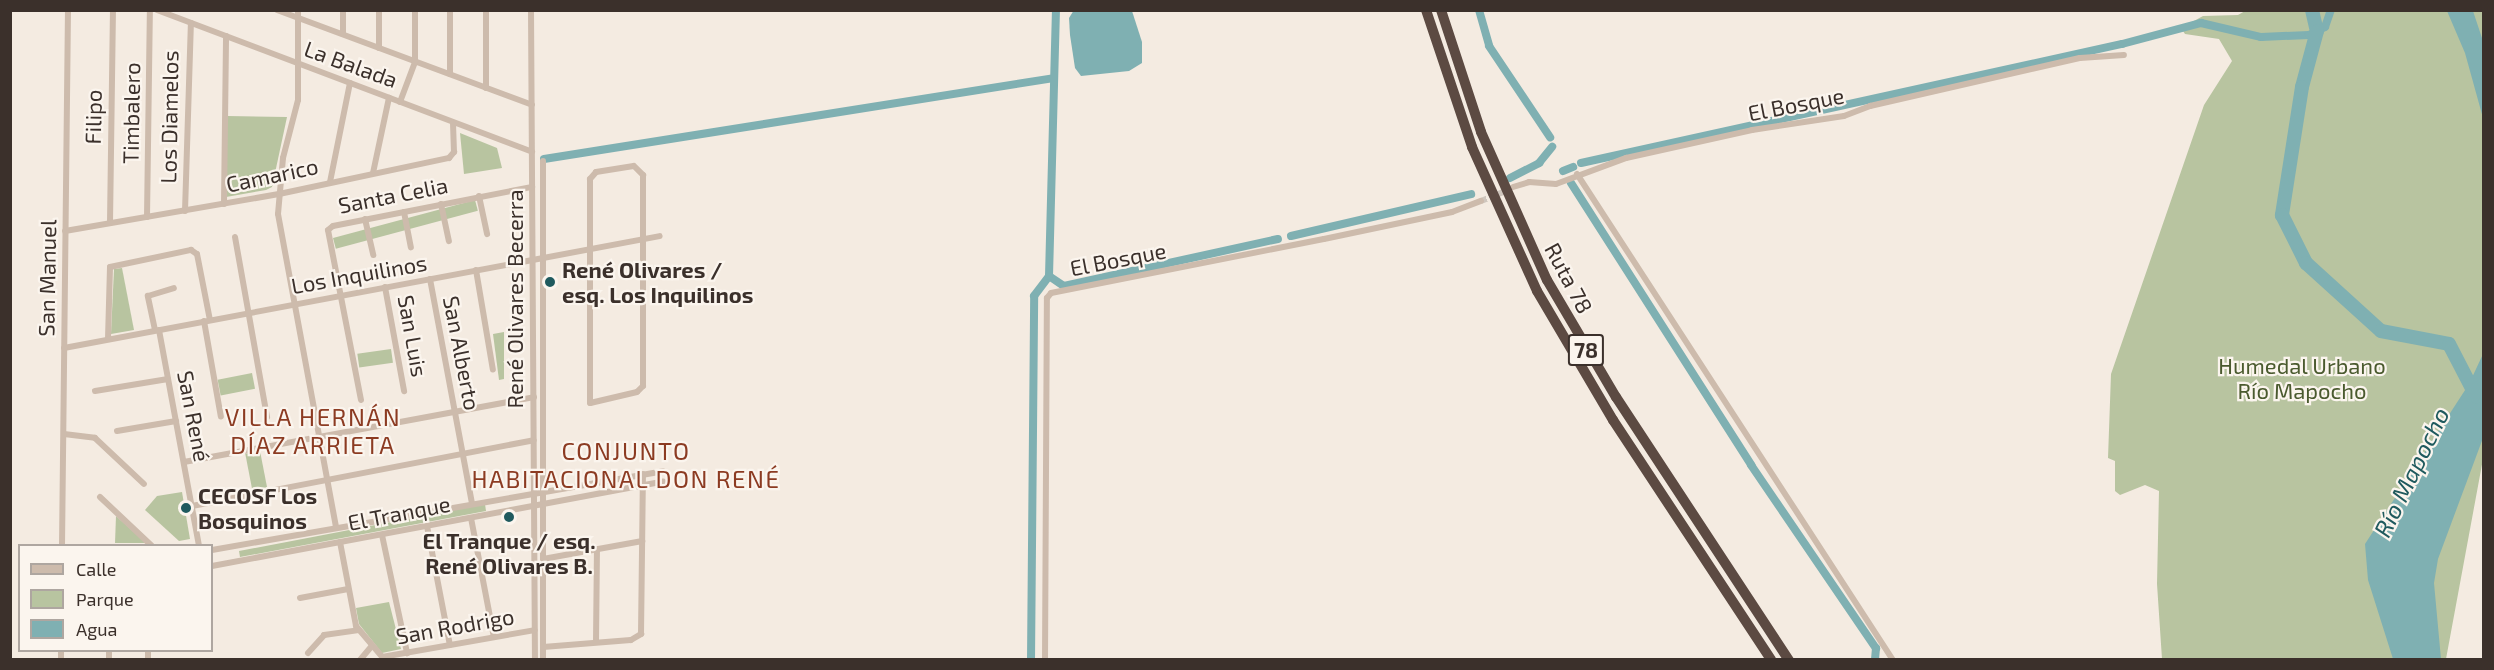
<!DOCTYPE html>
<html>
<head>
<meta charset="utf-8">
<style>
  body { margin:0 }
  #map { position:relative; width:2494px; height:670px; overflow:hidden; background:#f4ebe1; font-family:"Exo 2",sans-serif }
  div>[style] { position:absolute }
  .green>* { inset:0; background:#b8c4a0; transform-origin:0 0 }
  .water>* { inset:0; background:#7fb0b2 }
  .canal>* { height:8px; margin:-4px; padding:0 4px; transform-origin:4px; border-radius:4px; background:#7fb0b2 }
  .river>* { height:14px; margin:-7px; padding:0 7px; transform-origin:7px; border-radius:7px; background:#7fb0b2 }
  .street-tunnel>* { height:6px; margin-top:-3px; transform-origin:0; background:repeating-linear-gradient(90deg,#cfc6bd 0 6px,transparent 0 9px) }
  .street>* { height:6px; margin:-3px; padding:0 3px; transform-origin:3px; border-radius:3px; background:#cdbbac }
  .highway>* { height:10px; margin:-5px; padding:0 5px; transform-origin:5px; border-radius:5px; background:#5c4a42 }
  .dots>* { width:16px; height:16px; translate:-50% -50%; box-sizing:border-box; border:3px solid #fbf5ee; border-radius:50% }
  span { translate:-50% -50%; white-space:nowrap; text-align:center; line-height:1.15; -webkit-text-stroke:4.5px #fbf5ee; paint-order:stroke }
  .shield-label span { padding:2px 4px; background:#fbf5ee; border:2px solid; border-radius:4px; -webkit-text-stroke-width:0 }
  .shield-label { font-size:21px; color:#3b302b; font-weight:700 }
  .street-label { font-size:22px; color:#3b302b }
  .poi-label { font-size:22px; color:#3b302b; font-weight:700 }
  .left { translate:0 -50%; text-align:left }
  .park-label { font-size:22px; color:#4a5a2e }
  .neighbourhood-label { font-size:24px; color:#8c3b22; letter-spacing:1.5px }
  .water-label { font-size:24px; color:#1f5a5e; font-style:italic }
  .frame { position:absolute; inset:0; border:12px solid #3b302b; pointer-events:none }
  .legend { position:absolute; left:18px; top:544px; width:195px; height:108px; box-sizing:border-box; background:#fbf5ee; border:2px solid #aea6a0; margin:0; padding:8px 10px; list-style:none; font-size:18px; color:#3b302b }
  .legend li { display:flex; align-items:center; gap:12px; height:30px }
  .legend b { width:30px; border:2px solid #aea6a0 }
</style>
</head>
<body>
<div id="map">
  <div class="green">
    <div style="clip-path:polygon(2245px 11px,2483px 11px,2483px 459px,2446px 659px,2162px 659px,2157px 584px,2159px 491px,2145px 485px,2120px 495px,2115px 491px,2115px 461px,2108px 458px,2111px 374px,2204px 105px,2232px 61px,2219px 39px,2185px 34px,2181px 28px,2203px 16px,2238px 15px)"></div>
    <div style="clip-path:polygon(227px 116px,287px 117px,272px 187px,266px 190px,226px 197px)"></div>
    <div style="clip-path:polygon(460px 133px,497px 148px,502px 168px,464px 174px)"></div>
    <div style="left:475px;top:200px;width:11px;height:147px;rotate:75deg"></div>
    <div style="clip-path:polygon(122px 268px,134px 330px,111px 334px,114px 269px)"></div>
    <div style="clip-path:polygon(504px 332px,504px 379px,499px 380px,493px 334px)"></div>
    <div style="left:391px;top:349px;width:14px;height:34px;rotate:82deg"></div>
    <div style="left:252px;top:373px;width:16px;height:35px;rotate:79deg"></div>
    <div style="left:260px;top:451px;width:37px;height:15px;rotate:79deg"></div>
    <div style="clip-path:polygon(182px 492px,190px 539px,179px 541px,145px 510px,157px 496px)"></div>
    <div style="clip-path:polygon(485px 504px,486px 511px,240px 557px,239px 551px)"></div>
    <div style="clip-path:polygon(116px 516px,146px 543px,115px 543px)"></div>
    <div style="clip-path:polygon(389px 602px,401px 649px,382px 653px,359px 624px,356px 608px)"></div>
  </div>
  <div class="water">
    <div style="clip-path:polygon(1074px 10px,1132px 11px,1142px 42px,1142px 63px,1129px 71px,1081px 76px,1075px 68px,1070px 35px,1069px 18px)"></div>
    <div style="clip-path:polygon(2447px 11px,2473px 11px,2483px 41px,2483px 118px,2465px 53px)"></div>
    <div style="clip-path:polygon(2483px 354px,2483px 438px,2438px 559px,2434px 583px,2441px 659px,2393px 659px,2368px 580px,2365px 544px,2469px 384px)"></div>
  </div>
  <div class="canal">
    <div style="left:1479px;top:10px;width:37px;rotate:74deg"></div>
    <div style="left:1489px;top:46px;width:110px;rotate:56.2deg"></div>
    <div style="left:544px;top:159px;width:516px;rotate:-9.02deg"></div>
    <div style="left:1581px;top:163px;width:554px;rotate:-12.41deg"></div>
    <div style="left:2122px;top:44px;width:82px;rotate:-14.9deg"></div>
    <div style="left:2201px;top:23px;width:62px;rotate:13.1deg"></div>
    <div style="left:2261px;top:37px;width:48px;rotate:-2.4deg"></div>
    <div style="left:2309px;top:35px;width:18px;rotate:-27deg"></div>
    <div style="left:2325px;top:27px;width:18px;rotate:-71deg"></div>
    <div style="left:1563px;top:171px;width:11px;rotate:-22deg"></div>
    <div style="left:1510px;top:178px;width:33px;rotate:-27deg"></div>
    <div style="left:1539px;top:163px;width:21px;rotate:-51deg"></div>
    <div style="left:1571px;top:183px;width:335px;rotate:57.4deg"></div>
    <div style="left:1751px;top:465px;width:222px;rotate:55.7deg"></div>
    <div style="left:1876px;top:648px;width:12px;rotate:95deg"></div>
    <div style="left:1291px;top:236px;width:185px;rotate:-13.1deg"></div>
    <div style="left:1049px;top:276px;width:18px;rotate:34deg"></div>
    <div style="left:1064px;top:286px;width:219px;rotate:-12.4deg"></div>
    <div style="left:1031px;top:660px;width:364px;rotate:-89.5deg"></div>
    <div style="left:1034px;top:296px;width:25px;rotate:-53deg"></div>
    <div style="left:1049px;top:276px;width:266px;rotate:-88.5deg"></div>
  </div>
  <div class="river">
    <div style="left:2312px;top:10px;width:22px;rotate:77deg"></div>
    <div style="left:2317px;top:31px;width:58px;rotate:105deg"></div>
    <div style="left:2302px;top:87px;width:130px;rotate:98.9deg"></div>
    <div style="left:2282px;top:215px;width:54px;rotate:63.4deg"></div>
    <div style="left:2306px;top:263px;width:101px;rotate:42.2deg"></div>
    <div style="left:2381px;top:331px;width:69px;rotate:10.8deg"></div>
    <div style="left:2449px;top:344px;width:59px;rotate:62.6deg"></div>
  </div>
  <div class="street-tunnel">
    <div style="left:1481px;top:201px;width:31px;rotate:-22deg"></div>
  </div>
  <div class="street">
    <div style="left:157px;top:10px;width:401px;rotate:20.7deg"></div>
    <div style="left:277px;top:10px;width:272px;rotate:20.4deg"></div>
    <div style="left:298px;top:10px;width:90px;rotate:90deg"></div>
    <div style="left:298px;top:100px;width:60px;rotate:104.5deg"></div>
    <div style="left:283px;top:158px;width:56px;rotate:95.1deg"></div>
    <div style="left:278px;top:214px;width:319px;rotate:79.5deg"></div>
    <div style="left:343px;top:10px;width:24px;rotate:90deg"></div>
    <div style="left:531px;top:10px;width:650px;rotate:89.65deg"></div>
    <div style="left:379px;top:48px;width:38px;rotate:-90deg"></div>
    <div style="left:450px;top:74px;width:64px;rotate:-90deg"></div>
    <div style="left:486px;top:88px;width:78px;rotate:-90deg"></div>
    <div style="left:400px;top:102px;width:43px;rotate:-69.4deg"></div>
    <div style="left:415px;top:62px;width:52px;rotate:-90deg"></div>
    <div style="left:543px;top:161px;width:499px;rotate:90deg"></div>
    <div style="left:634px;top:166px;width:13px;rotate:45deg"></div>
    <div style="left:643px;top:175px;width:211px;rotate:90deg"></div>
    <div style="left:643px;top:386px;width:8px;rotate:135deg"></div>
    <div style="left:637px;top:392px;width:48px;rotate:166.8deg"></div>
    <div style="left:590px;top:403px;width:224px;rotate:-90deg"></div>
    <div style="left:590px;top:179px;width:9px;rotate:-49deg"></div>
    <div style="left:596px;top:172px;width:38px;rotate:-9deg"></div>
    <div style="left:373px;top:173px;width:77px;rotate:-78deg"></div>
    <div style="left:1577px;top:174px;width:580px;rotate:56.97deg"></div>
    <div style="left:330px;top:182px;width:101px;rotate:-78.6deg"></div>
    <div style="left:1513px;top:187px;width:17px;rotate:-17deg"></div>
    <div style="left:1529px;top:182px;width:27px;rotate:4deg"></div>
    <div style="left:1556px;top:184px;width:75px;rotate:-20.4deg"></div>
    <div style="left:1626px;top:158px;width:129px;rotate:-12.5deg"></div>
    <div style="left:1752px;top:130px;width:93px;rotate:-8.7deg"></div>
    <div style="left:1844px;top:116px;width:28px;rotate:-21deg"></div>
    <div style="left:1870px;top:106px;width:215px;rotate:-12.9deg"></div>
    <div style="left:2080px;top:58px;width:44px;rotate:-3.9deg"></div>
    <div style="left:479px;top:196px;width:39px;rotate:78deg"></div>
    <div style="left:224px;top:204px;width:168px;rotate:-89.3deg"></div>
    <div style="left:441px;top:204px;width:38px;rotate:78deg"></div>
    <div style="left:185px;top:211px;width:188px;rotate:-88.2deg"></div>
    <div style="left:404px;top:212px;width:36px;rotate:79deg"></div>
    <div style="left:147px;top:217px;width:207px;rotate:-89.2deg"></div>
    <div style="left:365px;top:219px;width:37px;rotate:77deg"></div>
    <div style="left:110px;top:223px;width:213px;rotate:-89.2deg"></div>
    <div style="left:65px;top:231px;width:217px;rotate:-9.8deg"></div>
    <div style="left:279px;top:194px;width:174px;rotate:-12deg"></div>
    <div style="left:449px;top:158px;width:8px;rotate:-50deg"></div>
    <div style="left:454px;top:152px;width:29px;rotate:-92deg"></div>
    <div style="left:235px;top:237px;width:183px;rotate:79.9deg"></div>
    <div style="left:476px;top:270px;width:101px;rotate:80.4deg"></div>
    <div style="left:430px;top:279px;width:229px;rotate:79.4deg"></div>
    <div style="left:385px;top:287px;width:106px;rotate:79.6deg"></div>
    <div style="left:204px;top:321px;width:97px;rotate:80deg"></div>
    <div style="left:155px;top:330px;width:35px;rotate:-102deg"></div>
    <div style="left:148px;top:296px;width:27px;rotate:-17deg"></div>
    <div style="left:159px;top:330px;width:220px;rotate:79.5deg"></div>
    <div style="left:108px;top:339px;width:72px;rotate:-88.4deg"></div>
    <div style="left:110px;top:267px;width:83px;rotate:-11.9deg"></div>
    <div style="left:191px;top:250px;width:7px;rotate:34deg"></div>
    <div style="left:197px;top:254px;width:67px;rotate:78.9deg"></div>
    <div style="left:64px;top:348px;width:606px;rotate:-10.64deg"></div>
    <div style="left:95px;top:391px;width:74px;rotate:-9.3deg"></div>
    <div style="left:361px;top:400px;width:173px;rotate:-101deg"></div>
    <div style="left:328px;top:230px;width:6px;rotate:-39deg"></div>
    <div style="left:333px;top:226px;width:203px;rotate:-11.1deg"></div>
    <div style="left:117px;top:431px;width:60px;rotate:-9.6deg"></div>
    <div style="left:64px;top:434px;width:31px;rotate:7deg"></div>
    <div style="left:95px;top:438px;width:67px;rotate:43.2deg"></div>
    <div style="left:184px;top:462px;width:356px;rotate:-10.5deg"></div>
    <div style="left:100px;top:497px;width:71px;rotate:43.3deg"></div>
    <div style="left:192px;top:506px;width:348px;rotate:-10.9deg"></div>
    <div style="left:471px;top:518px;width:121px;rotate:79.1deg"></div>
    <div style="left:427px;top:526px;width:121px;rotate:79.1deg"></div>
    <div style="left:382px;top:535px;width:121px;rotate:78deg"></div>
    <div style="left:340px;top:542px;width:86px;rotate:79.2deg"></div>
    <div style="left:356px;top:626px;width:43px;rotate:49.7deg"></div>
    <div style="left:62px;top:546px;width:536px;rotate:-89.36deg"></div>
    <div style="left:212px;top:550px;width:458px;rotate:-9.9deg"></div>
    <div style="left:543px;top:559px;width:101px;rotate:-10.3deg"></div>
    <div style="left:212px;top:566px;width:459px;rotate:-10.6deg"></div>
    <div style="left:300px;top:598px;width:49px;rotate:-10.6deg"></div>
    <div style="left:596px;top:642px;width:93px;rotate:-89.4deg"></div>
    <div style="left:543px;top:647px;width:88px;rotate:-4.5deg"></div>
    <div style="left:631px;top:640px;width:12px;rotate:-31deg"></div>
    <div style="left:641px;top:634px;width:160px;rotate:-89.3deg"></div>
    <div style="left:109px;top:650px;width:10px;rotate:90deg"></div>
    <div style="left:308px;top:653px;width:24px;rotate:-48deg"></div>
    <div style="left:324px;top:635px;width:35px;rotate:-8deg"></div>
    <div style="left:382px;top:657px;width:155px;rotate:-10deg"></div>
    <div style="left:61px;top:660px;width:10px;rotate:-90deg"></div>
    <div style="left:148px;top:660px;width:10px;rotate:-90deg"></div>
    <div style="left:360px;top:660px;width:17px;rotate:-50deg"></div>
    <div style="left:1045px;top:660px;width:362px;rotate:-89.7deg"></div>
    <div style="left:1047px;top:298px;width:6px;rotate:-51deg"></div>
    <div style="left:1051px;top:293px;width:278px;rotate:-11.2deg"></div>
    <div style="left:1324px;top:239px;width:131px;rotate:-11.9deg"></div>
    <div style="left:1452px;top:212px;width:31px;rotate:-21deg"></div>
  </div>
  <div class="highway">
    <div style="left:1426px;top:10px;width:145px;rotate:71.4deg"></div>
    <div style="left:1472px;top:147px;width:158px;rotate:65.7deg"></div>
    <div style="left:1537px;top:291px;width:150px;rotate:59.5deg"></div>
    <div style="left:1613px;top:420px;width:287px;rotate:56.6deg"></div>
    <div style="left:1441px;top:10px;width:128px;rotate:71.8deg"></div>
    <div style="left:1481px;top:132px;width:162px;rotate:66deg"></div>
    <div style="left:1547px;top:280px;width:136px;rotate:59.5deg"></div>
    <div style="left:1616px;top:397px;width:315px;rotate:56.7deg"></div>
  </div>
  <div class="dots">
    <div style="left:550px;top:282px;background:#1f5a5e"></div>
    <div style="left:186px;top:508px;background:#1f5a5e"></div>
    <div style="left:509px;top:517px;background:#1f5a5e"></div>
  </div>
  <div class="shield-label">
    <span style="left:1586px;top:350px">78</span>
  </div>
  <div class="street-label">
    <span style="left:351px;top:64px;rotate:20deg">La Balada</span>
    <span style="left:1796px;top:104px;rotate:-11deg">El Bosque</span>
    <span style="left:131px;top:113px;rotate:-89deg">Timbalero</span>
    <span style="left:93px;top:117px;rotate:-89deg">Filipo</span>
    <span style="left:169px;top:117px;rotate:-89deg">Los Diamelos</span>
    <span style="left:272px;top:175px;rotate:-12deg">Camarico</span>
    <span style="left:393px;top:195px;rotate:-11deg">Santa Celia</span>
    <span style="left:1118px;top:259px;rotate:-11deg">El Bosque</span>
    <span style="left:359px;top:274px;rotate:-10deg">Los Inquilinos</span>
    <span style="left:47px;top:278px;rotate:-89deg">San Manuel</span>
    <span style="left:1569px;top:278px;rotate:62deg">Ruta 78</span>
    <span style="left:515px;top:299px;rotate:-90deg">René Olivares Becerra</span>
    <span style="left:413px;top:336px;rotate:80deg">San Luis</span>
    <span style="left:462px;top:353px;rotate:79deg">San Alberto</span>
    <span style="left:194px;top:416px;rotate:79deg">San René</span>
    <span style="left:399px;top:513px;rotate:-11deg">El Tranque</span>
    <span style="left:455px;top:626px;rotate:-10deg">San Rodrigo</span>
  </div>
  <div class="poi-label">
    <span class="left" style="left:562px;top:282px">René Olivares /<br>esq. Los Inquilinos</span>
    <span class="left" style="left:198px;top:508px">CECOSF Los<br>Bosquinos</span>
    <span style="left:509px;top:553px">El Tranque / esq.<br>René Olivares B.</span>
  </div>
  <div class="park-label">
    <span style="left:2302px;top:378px">Humedal Urbano<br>Río Mapocho</span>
  </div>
  <div class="neighbourhood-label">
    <span style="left:313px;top:431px">VILLA HERNÁN<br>DÍAZ ARRIETA</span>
    <span style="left:626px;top:465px">CONJUNTO<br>HABITACIONAL DON RENÉ</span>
  </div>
  <div class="water-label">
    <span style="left:2411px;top:472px;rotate:-64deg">Río Mapocho</span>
  </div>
  <div class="frame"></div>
  <ul class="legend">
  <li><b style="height:8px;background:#cdbbac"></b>Calle</li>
  <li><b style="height:16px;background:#b8c4a0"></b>Parque</li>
  <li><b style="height:16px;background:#7fb0b2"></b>Agua</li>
  </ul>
</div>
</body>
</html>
